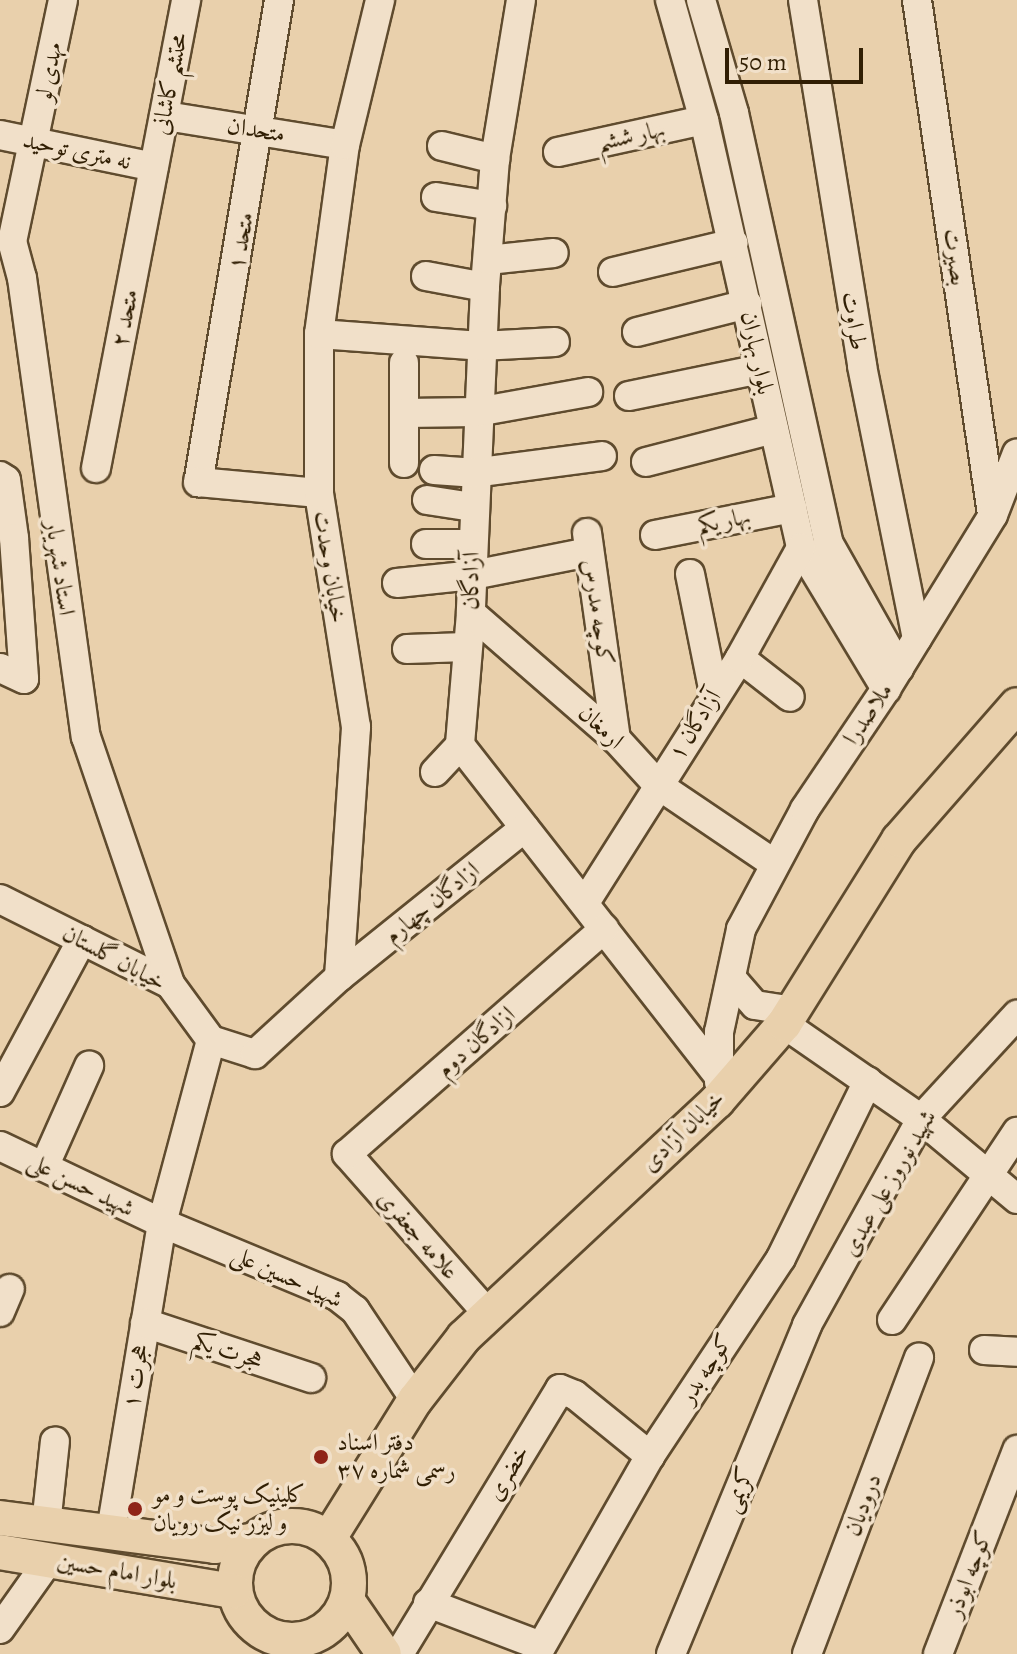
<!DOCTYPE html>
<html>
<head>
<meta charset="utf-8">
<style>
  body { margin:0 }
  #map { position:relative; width:1017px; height:1654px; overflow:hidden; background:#e9d0ac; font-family:Alegreya,Amiri,serif }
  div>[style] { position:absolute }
  .roads { filter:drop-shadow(2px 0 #5f4b2e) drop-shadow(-2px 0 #5f4b2e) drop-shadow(0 2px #5f4b2e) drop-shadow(0 -2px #5f4b2e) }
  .minor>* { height:28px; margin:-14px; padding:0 14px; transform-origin:14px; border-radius:14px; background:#f1e0c9 }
  .major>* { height:34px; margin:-17px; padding:0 17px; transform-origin:17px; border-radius:17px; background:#e9d0ac }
  .major>.ring { margin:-17px; padding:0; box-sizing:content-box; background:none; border:34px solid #e9d0ac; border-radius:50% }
  .dots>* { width:22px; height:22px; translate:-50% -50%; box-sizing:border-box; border:4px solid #f1e0c9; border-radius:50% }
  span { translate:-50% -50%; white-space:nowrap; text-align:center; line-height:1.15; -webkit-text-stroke:7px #f1e0c9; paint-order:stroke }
  .street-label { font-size:24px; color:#311f04 }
  .poi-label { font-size:24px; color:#311f04 }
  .left { translate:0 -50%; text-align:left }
  .scale { position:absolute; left:725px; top:48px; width:138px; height:36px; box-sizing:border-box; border:4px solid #311f04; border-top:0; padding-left:10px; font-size:24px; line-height:28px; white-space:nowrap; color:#311f04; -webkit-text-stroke:6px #f1e0c9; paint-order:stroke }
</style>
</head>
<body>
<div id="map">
  <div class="roads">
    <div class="minor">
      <div style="left:63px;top:0;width:246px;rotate:101.9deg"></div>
      <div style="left:12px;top:241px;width:38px;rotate:75deg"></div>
      <div style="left:22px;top:278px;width:463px;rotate:82.1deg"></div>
      <div style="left:86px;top:737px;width:261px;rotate:71.2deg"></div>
      <div style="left:279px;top:0;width:489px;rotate:99.5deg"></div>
      <div style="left:198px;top:482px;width:121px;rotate:5.2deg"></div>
      <div style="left:521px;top:0;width:161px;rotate:99.3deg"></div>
      <div style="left:495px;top:159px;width:128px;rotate:94.5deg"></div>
      <div style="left:485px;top:287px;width:326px;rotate:92.5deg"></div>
      <div style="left:471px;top:613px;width:132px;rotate:94.8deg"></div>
      <div style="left:460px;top:745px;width:420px;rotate:52deg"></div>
      <div style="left:670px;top:0;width:125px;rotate:74.2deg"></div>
      <div style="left:704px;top:120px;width:439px;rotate:77.2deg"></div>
      <div style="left:801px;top:548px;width:165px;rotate:58.9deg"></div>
      <div style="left:701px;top:0;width:118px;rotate:73.7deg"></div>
      <div style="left:734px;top:113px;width:439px;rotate:77.6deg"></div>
      <div style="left:828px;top:542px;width:145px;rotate:60.6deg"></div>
      <div style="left:803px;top:0;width:371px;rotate:80.8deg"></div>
      <div style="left:862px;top:366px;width:278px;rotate:78.6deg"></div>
      <div style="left:917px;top:0;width:519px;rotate:81.7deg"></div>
      <div style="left:166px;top:116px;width:181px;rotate:9.2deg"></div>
      <div style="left:0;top:135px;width:157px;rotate:11.7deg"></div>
      <div style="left:442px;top:146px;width:55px;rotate:13.8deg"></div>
      <div style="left:558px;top:152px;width:149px;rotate:-12.4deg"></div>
      <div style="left:436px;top:197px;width:57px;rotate:9.1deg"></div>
      <div style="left:488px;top:260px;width:66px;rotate:-6.1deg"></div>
      <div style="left:613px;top:272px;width:124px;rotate:-13.5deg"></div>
      <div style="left:426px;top:276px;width:60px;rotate:10.6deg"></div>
      <div style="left:637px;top:332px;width:114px;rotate:-14.3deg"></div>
      <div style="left:319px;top:334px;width:162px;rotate:4.2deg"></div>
      <div style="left:481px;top:346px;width:74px;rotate:-3.1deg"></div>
      <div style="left:404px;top:363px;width:100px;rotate:90deg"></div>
      <div style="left:629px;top:396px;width:134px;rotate:-11.6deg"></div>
      <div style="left:405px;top:413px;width:72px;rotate:-0.8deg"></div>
      <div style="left:477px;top:412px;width:113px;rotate:-10.2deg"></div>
      <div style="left:646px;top:462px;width:132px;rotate:-14.5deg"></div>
      <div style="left:96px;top:468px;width:477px;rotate:-79.1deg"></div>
      <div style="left:434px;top:470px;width:39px;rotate:4deg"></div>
      <div style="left:473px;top:473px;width:130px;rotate:-7.5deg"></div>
      <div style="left:0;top:476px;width:7px;rotate:34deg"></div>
      <div style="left:6px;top:480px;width:59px;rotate:82.1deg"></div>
      <div style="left:14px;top:538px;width:141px;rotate:85.9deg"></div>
      <div style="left:24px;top:679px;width:26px;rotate:-155deg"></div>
      <div style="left:427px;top:500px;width:46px;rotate:8.8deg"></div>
      <div style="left:587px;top:533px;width:208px;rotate:82deg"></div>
      <div style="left:655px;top:535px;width:140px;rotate:-11.1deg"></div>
      <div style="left:426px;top:544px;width:46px"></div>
      <div style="left:690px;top:574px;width:121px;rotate:78.6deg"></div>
      <div style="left:397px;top:583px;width:76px;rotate:-6deg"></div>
      <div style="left:473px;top:575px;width:118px;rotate:-11.2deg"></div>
      <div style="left:471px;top:613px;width:192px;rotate:41deg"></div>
      <div style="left:616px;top:739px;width:62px;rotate:47.6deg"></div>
      <div style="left:658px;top:785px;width:139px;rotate:34.1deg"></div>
      <div style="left:407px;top:649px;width:59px;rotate:-1.9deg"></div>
      <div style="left:740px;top:658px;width:63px;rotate:38deg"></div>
      <div style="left:435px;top:772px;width:37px;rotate:-47deg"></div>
      <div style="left:0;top:899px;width:190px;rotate:26.6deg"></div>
      <div style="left:170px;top:984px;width:69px;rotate:53.8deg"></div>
      <div style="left:211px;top:1040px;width:189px;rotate:105deg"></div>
      <div style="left:162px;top:1223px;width:311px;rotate:99.4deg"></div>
      <div style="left:586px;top:901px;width:288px;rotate:-57.6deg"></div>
      <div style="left:740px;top:658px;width:126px;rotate:-61deg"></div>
      <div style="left:339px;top:977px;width:238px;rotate:-38.8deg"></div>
      <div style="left:733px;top:980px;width:33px;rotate:49deg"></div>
      <div style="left:755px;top:1005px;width:36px;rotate:9deg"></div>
      <div style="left:784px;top:1024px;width:167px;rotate:34.7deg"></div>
      <div style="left:921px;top:1119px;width:125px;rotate:39.8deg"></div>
      <div style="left:211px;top:1040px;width:46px;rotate:17.7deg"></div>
      <div style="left:255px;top:1054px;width:114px;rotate:-42.5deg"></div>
      <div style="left:339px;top:977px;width:251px;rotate:-86.1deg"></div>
      <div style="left:356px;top:727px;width:237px;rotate:-99deg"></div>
      <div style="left:319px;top:493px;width:159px;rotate:-90deg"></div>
      <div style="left:319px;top:334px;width:191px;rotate:-82.2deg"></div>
      <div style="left:345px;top:145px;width:149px;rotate:-76.4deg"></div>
      <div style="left:719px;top:1082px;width:50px;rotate:-90deg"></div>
      <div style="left:719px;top:1032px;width:105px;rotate:-77.9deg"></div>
      <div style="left:741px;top:929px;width:136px;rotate:-61.9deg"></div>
      <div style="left:805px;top:809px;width:145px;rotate:-56deg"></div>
      <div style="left:886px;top:689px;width:204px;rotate:-58.4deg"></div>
      <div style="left:993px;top:515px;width:66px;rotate:-68.8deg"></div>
      <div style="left:0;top:1092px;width:173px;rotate:-61.7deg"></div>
      <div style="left:0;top:1146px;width:179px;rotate:25.4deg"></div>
      <div style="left:162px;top:1223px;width:190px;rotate:22.6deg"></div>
      <div style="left:337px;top:1296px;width:23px;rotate:38deg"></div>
      <div style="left:355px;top:1310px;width:108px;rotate:56.3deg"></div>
      <div style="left:44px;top:1167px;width:111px;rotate:-66deg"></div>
      <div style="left:0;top:1312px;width:25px;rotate:-67deg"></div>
      <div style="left:489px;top:1315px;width:215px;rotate:-131.4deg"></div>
      <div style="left:347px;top:1154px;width:342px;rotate:-41.2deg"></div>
      <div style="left:892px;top:1320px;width:226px;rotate:-56.4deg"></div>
      <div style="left:145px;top:1323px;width:175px;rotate:18.3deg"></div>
      <div style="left:984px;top:1350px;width:33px;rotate:3deg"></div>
      <div style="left:46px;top:1525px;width:84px;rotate:-83.9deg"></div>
      <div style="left:428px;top:1603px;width:121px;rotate:20.8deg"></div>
      <div style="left:0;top:1629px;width:85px;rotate:-54.6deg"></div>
      <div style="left:399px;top:1654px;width:310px;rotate:-58.7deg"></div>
      <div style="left:560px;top:1389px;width:16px;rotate:22deg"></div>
      <div style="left:575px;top:1395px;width:97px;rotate:39.1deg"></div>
      <div style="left:537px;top:1654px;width:228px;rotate:-60.3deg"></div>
      <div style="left:650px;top:1456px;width:237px;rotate:-56.5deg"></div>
      <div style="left:781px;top:1258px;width:197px;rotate:-63.8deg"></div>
      <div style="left:671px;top:1654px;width:356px;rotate:-67.5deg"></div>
      <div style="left:807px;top:1325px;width:235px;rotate:-61deg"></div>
      <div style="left:921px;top:1119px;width:142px;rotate:-47.3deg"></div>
      <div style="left:807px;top:1654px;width:317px;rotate:-69.3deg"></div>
      <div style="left:938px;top:1654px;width:219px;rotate:-68.8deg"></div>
    </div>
    <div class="major">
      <div style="left:0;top:1518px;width:217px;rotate:7.4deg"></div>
      <div style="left:215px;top:1546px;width:37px;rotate:-8deg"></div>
      <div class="ring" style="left:235px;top:1526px;width:80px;height:80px"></div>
      <div style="left:329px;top:1538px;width:163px;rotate:-58.1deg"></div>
      <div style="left:415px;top:1400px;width:80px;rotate:-52.1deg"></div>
      <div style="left:464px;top:1337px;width:346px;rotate:-43deg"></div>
      <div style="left:717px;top:1101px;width:102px;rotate:-49deg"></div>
      <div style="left:784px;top:1024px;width:217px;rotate:-58deg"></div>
      <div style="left:899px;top:840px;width:179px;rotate:-48.8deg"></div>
      <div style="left:0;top:1552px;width:237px;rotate:9.5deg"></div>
      <div style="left:347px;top:1600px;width:65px;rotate:55.6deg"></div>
    </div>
  </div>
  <div class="dots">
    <div style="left:321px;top:1457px;background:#8f2418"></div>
    <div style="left:135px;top:1509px;background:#8f2418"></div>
  </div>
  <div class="street-label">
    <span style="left:49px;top:72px;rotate:-79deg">مهدی لو</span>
    <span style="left:170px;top:84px;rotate:-79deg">محتشم کاشانی</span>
    <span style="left:256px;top:130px;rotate:9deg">متحدان</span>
    <span style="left:631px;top:136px;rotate:-12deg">بهار ششم</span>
    <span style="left:77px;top:151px;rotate:12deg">نه متری توحید</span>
    <span style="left:241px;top:241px;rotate:-80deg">متحد ۱</span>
    <span style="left:955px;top:257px;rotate:82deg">بصیرت</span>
    <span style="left:125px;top:318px;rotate:-79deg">متحد ۲</span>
    <span style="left:854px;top:321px;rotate:81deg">طراوت</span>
    <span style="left:757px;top:353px;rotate:78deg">بلوار بهاران</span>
    <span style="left:724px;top:521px;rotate:-11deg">بهار یکم</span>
    <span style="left:330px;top:567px;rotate:81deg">خیابان وحدت</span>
    <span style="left:60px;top:568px;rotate:82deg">استاد شهریار</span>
    <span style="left:471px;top:581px;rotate:-89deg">آزادگان</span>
    <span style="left:598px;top:612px;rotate:82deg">کوچه مدرس</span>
    <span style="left:868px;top:714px;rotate:-56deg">ملاصدرا</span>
    <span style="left:695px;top:725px;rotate:-58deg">آزادگان ۱</span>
    <span style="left:601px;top:727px;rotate:43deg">ارمغان</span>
    <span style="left:432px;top:903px;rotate:-39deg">ازادگان چهارم</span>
    <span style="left:114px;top:958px;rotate:28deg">خیابان گلستان</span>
    <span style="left:476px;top:1042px;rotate:-41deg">ازادگان دوم</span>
    <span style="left:683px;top:1131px;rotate:-44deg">خیابان آزادی</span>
    <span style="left:889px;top:1183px;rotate:-60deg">شهید نوروز علی عبدی</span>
    <span style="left:81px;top:1185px;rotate:26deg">شهید حسن علی</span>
    <span style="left:418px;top:1235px;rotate:49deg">علامه جعفری</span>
    <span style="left:287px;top:1277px;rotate:24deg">شهید حسین علی</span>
    <span style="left:228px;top:1351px;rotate:18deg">هجرت یکم</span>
    <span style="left:706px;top:1369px;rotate:-57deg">کوچه بدر</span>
    <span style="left:136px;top:1376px;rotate:-81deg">هجرت ۱</span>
    <span style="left:508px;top:1473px;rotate:-59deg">خضری</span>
    <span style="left:739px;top:1490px;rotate:-67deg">کریمی</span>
    <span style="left:863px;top:1505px;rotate:-69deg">درودیان</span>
    <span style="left:117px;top:1571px;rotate:10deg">بلوار امام حسین</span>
    <span style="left:969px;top:1574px;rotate:-69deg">کوچه ابوذر</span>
  </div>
  <div class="poi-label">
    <span class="left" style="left:337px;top:1457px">دفتر اسناد<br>رسمی شماره ۳۷</span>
    <span class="left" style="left:153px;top:1509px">کلینیک پوست و مو<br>و لیزر نیک رویان</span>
  </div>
  <div class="scale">50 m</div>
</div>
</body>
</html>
